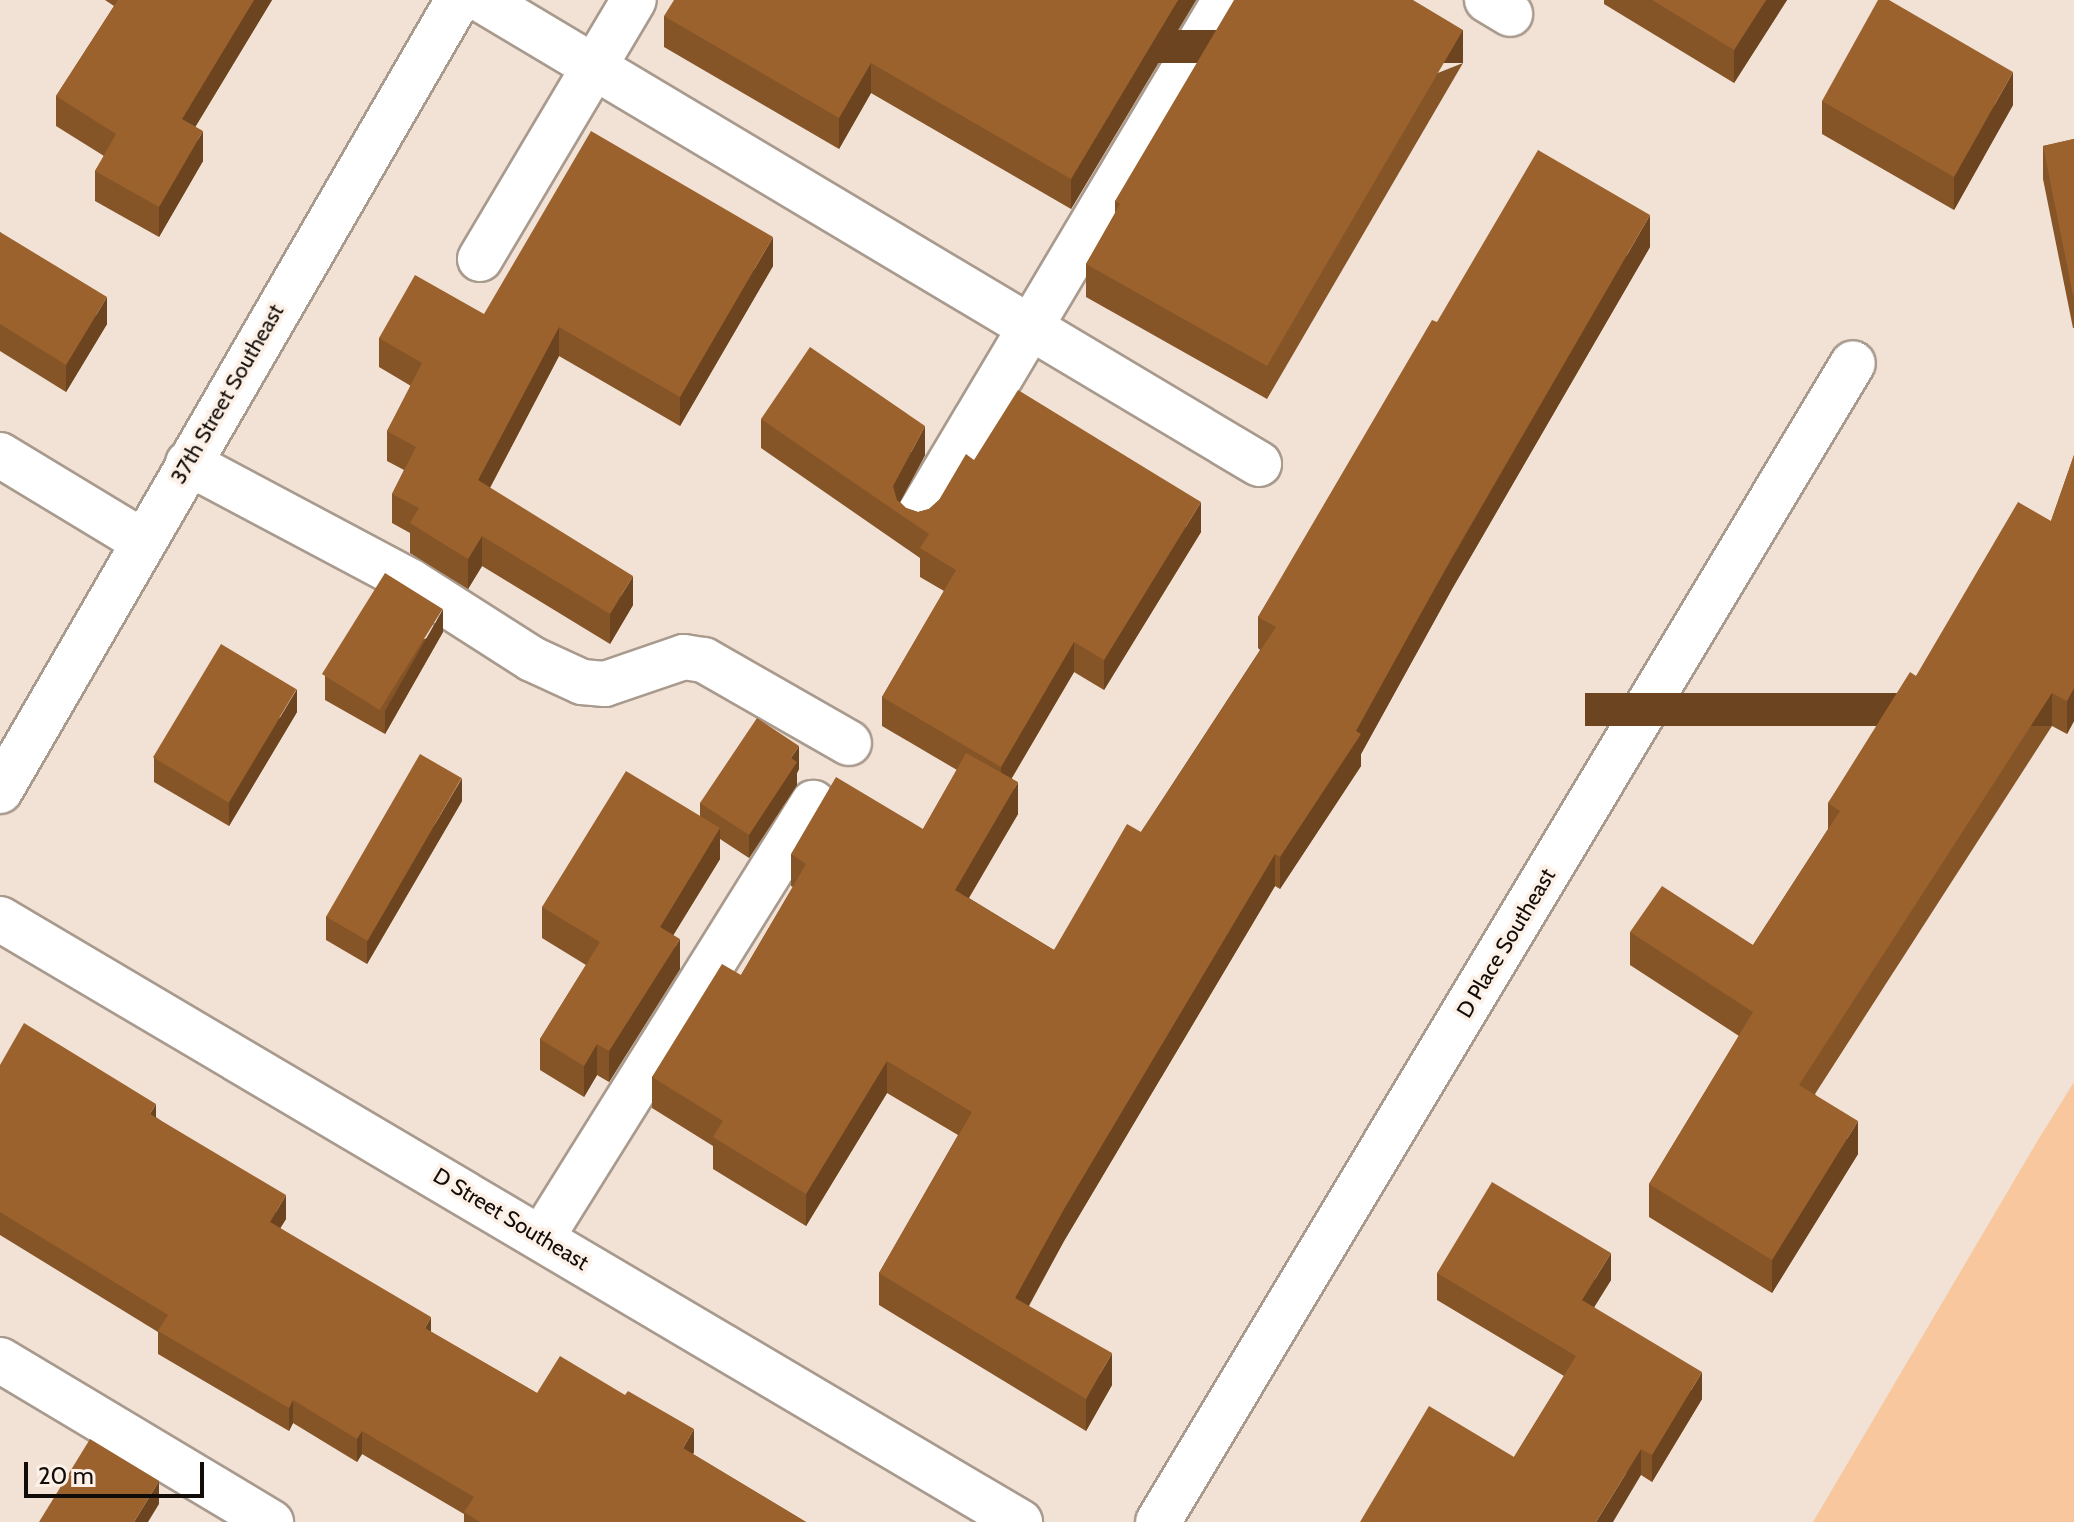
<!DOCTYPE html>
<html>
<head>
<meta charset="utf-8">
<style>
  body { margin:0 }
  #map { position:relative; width:2074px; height:1522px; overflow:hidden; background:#f2e2d5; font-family:Cabin,sans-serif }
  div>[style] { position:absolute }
  .green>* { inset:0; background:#f8c79e }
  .roads { filter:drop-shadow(2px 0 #a99a8e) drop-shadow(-2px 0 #a99a8e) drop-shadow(0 2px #a99a8e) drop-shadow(0 -2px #a99a8e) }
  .minor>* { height:44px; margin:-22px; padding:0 22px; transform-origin:22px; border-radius:22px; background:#fff }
  .wall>* { inset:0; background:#855427 }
  .shaded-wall>* { inset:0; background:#6c4520; transform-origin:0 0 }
  .building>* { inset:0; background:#9b622d; transform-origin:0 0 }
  span { translate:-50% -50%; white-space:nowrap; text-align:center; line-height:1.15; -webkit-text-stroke:7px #fdf0e6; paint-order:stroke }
  .street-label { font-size:22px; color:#120c08 }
  .scale { position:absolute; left:24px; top:1462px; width:180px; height:36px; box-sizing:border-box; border:4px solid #120c08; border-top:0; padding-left:10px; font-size:24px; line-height:28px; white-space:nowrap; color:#120c08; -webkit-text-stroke:6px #fdf0e6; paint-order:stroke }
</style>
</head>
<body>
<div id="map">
  <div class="green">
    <div style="clip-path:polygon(2074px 1082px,2074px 1522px,1813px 1522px,2038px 1140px)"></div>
  </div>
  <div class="roads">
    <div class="minor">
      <div style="left:482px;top:0;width:905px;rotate:30.84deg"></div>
      <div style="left:1487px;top:0;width:27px;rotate:31deg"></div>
      <div style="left:480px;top:259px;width:301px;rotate:-59.3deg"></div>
      <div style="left:0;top:455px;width:166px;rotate:31.2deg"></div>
      <div style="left:188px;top:463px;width:251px;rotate:28deg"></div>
      <div style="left:410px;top:581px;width:145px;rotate:32.6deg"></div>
      <div style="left:532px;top:659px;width:55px;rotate:24.7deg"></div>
      <div style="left:582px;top:682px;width:23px;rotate:5deg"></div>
      <div style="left:605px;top:684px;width:83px;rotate:-18.9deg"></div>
      <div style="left:684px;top:657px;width:20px;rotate:9deg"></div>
      <div style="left:704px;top:660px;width:167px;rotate:29.8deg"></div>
      <div style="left:918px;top:516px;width:600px;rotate:-59.25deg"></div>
      <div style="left:0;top:791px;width:914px;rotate:-59.93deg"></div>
      <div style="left:0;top:919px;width:1185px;rotate:30.59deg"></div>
      <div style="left:542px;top:1237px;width:512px;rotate:-58.02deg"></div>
      <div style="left:0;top:1360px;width:316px;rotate:30.9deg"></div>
      <div style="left:1158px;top:1522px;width:1351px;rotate:-59.05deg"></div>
    </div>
  </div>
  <div class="wall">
    <div style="clip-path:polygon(105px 0,272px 0,195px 127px,203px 161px,159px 237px,95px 201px,95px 171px,104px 156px,56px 126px,56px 96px,114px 6px)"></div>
    <div style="clip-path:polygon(1196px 0,1071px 209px,871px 93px,839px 149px,664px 47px,664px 16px)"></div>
    <div style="clip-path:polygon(1604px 0,1787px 0,1734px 83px,1604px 4px)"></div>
    <div style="clip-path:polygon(1463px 63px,1267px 399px,1086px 297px,1086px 264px,1115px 214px,1115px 201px)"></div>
    <div style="clip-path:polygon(1822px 101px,2013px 105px,1954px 210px,1822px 134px)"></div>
    <div style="clip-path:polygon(2074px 139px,2074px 328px,2073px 328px,2043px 179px,2043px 146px)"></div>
    <div style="clip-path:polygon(0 232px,107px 324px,66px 392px,0 351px)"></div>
    <div style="clip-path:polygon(1650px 247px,1452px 589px,1361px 754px,1361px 766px,1280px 889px,1275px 886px,1064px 1241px,1029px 1306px,1112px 1385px,1086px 1431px,879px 1305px,879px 1273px,958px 1135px,887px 1093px,806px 1226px,713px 1169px,713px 1146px,652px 1108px,652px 1077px,741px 975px,793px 887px,791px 886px,791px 854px,923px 829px,957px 770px,882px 726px,882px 697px,944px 591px,920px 577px,920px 558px,761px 448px,761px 419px,925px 455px,900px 502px,906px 508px,918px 512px,929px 509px,939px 500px,974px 460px,1201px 532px,1104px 690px,1074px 672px,1012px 778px,1018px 814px,969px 898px,1054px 950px,1141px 832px,1260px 650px,1258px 648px,1258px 617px,1437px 322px)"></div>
    <div style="clip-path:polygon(773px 266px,680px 426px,559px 356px,490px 488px,633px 605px,610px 644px,482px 566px,468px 589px,410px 553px,410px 533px,392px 523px,392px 494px,404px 470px,387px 461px,387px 431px,411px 386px,379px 367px,379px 338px,484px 314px)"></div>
    <div style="clip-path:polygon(2074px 455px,2074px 721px,2067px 734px,2052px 726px,1815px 1094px,1858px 1154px,1772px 1293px,1649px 1217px,1649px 1184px,1739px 1036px,1630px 965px,1630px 932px,1753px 945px,1828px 829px,1828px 803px,1916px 676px,2051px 521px)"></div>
    <div style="clip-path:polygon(443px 632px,385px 734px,325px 700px,325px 676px)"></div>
    <div style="clip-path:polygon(297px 712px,229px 826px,154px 782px,154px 758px)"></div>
    <div style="clip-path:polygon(799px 769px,797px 773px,797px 785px,749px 858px,720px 839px,720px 859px,673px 935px,680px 969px,609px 1082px,597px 1075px,584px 1097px,540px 1070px,540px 1039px,586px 965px,542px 938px,542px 907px,700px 816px,700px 803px)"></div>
    <div style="clip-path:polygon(462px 801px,367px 964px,326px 940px,326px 917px)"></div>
    <div style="clip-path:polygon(0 1065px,156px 1117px,286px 1219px,280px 1228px,431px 1332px,537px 1393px,694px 1452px,693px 1454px,806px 1522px,464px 1522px,464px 1514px,362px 1454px,357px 1462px,293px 1423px,289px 1431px,158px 1354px,158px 1332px,0 1235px)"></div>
    <div style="clip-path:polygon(1437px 1273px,1611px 1280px,1594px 1307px,1702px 1399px,1652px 1482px,1641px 1475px,1514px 1457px,1564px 1376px,1437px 1300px)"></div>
  </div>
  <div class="shaded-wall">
    <div style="clip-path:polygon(254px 0,272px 0,182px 149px,182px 119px)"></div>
    <div style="clip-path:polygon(1178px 0,1196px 0,1071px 209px,1071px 179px)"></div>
    <div style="clip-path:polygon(1766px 0,1787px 0,1734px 83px,1734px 50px)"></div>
    <div style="left:1463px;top:30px;width:33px;height:389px;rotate:90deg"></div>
    <div style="clip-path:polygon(871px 63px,871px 93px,839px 149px,839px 118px)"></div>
    <div style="clip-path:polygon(2013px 72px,2013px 105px,1954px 210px,1954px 177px)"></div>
    <div style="clip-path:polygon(203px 131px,203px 161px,159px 237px,159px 207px)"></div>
    <div style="clip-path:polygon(1650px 215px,1650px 247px,1452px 589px,1361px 754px,1361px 766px,1280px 889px,1280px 857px)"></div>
    <div style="clip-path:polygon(773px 237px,773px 266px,680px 426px,680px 397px)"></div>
    <div style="clip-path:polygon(107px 297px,107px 324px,66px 392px,66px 365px)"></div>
    <div style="clip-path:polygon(559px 327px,559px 356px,478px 510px,478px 480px)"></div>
    <div style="clip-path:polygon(925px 426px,925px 455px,895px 511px,893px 486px)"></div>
    <div style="clip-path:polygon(1201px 502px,1201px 532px,1104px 690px,1104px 660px)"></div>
    <div style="clip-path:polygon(482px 536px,482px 566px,468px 589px,468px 559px)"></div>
    <div style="clip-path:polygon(633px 576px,633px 605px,610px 644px,610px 614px)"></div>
    <div style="clip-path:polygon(443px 609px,443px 632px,385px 734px,385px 711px)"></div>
    <div style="clip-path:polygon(1074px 642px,1074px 672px,1001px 796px,1001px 767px)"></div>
    <div style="clip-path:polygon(2074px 688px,2074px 721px,2067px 734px,2067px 701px)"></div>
    <div style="clip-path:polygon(297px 689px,297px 712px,229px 826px,229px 803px)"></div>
    <div style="left:2052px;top:693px;width:33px;height:467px;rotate:90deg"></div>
    <div style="clip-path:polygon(799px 746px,799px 769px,797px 773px,797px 785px,749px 858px,749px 835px,791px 758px)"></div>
    <div style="clip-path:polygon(462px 778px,462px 801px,367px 964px,367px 940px)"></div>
    <div style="clip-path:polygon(1018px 782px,1018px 814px,955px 921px,955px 890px)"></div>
    <div style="clip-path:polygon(720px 828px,720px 859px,660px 957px,660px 927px)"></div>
    <div style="clip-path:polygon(1275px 854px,1275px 886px,1064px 1241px,1015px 1330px,1015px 1298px,1064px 1209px)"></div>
    <div style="clip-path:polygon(680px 939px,680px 969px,609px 1082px,609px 1051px)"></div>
    <div style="clip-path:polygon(597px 1044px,597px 1075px,584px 1097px,584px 1066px)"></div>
    <div style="clip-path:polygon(887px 1061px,887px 1093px,806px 1226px,806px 1194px)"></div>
    <div style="clip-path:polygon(156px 1104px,156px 1128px,150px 1114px)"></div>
    <div style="clip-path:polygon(1858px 1121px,1858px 1154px,1772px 1293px,1772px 1260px)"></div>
    <div style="clip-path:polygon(286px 1195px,286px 1219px,270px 1245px,270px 1222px)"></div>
    <div style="clip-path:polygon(1611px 1253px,1611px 1280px,1582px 1327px,1582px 1300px)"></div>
    <div style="clip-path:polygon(431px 1317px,431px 1340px,425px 1328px)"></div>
    <div style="clip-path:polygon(1112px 1353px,1112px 1385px,1086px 1431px,1086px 1399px)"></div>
    <div style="clip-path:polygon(1702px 1372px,1702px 1399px,1652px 1482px,1652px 1455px)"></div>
    <div style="clip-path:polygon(293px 1400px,293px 1423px,289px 1431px,289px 1408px)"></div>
    <div style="clip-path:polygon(694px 1429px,694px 1452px,683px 1471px,683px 1448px)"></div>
    <div style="clip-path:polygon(362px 1431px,362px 1454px,357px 1462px,357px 1439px)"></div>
    <div style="clip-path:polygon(1641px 1449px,1641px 1475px,1613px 1522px,1596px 1522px)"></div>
    <div style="clip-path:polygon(159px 1481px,159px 1504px,148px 1522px,134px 1522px)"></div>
  </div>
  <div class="building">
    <div style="clip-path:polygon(118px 0,254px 0,182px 119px,203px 131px,159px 207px,95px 171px,116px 134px,56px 96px)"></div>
    <div style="clip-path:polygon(674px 0,1178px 0,1071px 179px,871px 63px,839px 118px,664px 16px)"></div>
    <div style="clip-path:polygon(1234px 0,1413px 0,1463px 30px,1267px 366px,1086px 264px,1120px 204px,1115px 201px)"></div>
    <div style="clip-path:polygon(1652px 0,1766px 0,1734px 50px)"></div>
    <div style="clip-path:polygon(1878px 0,1889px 0,2013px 72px,1954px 177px,1822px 101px)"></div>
    <div style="clip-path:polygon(591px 131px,773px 237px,680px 397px,559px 327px,478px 480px,633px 576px,610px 614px,482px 536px,468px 559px,410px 523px,419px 508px,392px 494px,416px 447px,387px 431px,422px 363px,379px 338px,415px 275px,484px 314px)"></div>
    <div style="clip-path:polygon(2074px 139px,2074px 295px,2073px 295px,2043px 146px)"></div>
    <div style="clip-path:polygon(1538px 150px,1650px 215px,1452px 557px,1356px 731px,1361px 734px,1280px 857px,1275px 854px,1064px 1209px,1015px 1298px,1112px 1353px,1086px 1399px,879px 1273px,972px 1112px,887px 1061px,806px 1194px,713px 1137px,723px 1121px,652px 1077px,722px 964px,741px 975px,806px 864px,791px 854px,836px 777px,923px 829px,966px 753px,1018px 782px,955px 890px,1054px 950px,1127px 824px,1141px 832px,1276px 627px,1258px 617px,1432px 320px,1437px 322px)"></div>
    <div style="clip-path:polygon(0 232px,107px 297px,66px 365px,0 324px)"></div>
    <div style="clip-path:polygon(810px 347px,925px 426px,893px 486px,897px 500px,906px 508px,918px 512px,929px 509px,939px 500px,966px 454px,974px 460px,1018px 390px,1201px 502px,1104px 660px,1074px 642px,1001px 767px,882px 697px,956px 570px,920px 548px,929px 534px,761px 419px)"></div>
    <div style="clip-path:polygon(2074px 455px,2074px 688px,2067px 701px,2052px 693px,1799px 1085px,1858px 1121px,1772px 1260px,1649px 1184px,1753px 1012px,1630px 932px,1662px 886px,1753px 945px,1840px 811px,1828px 803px,1910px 672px,1916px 676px,2018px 502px,2051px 521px)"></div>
    <div style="left:385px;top:573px;width:68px;height:119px;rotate:32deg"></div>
    <div style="left:221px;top:644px;width:88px;height:132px;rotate:31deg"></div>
    <div style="clip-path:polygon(757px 718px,799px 746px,791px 758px,797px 762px,749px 835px,700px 803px)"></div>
    <div style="left:420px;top:754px;width:48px;height:188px;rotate:30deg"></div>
    <div style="clip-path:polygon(626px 771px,720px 828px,660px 927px,680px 939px,609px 1051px,597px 1044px,584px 1066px,540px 1039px,600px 942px,542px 907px)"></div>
    <div style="clip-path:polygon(24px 1023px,156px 1104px,150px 1114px,286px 1195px,270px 1222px,431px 1317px,425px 1328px,537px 1393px,560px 1356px,625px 1395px,628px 1391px,694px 1429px,683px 1448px,806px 1522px,480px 1522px,464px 1512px,474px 1497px,362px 1431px,357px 1439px,293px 1400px,289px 1408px,158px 1331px,168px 1315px,0 1212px,0 1065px)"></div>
    <div style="clip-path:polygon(1492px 1182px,1611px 1253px,1582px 1300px,1702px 1372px,1652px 1455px,1641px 1449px,1596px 1522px,1360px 1522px,1429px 1406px,1514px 1457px,1576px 1356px,1437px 1273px)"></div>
    <div style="clip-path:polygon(90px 1439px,159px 1481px,134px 1522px,39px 1522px)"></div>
  </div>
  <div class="street-label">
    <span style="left:227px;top:394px;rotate:-60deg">37th Street Southeast</span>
    <span style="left:1506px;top:943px;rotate:-59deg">D Place Southeast</span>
    <span style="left:511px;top:1219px;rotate:31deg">D Street Southeast</span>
  </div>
  <div class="scale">20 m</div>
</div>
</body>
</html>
